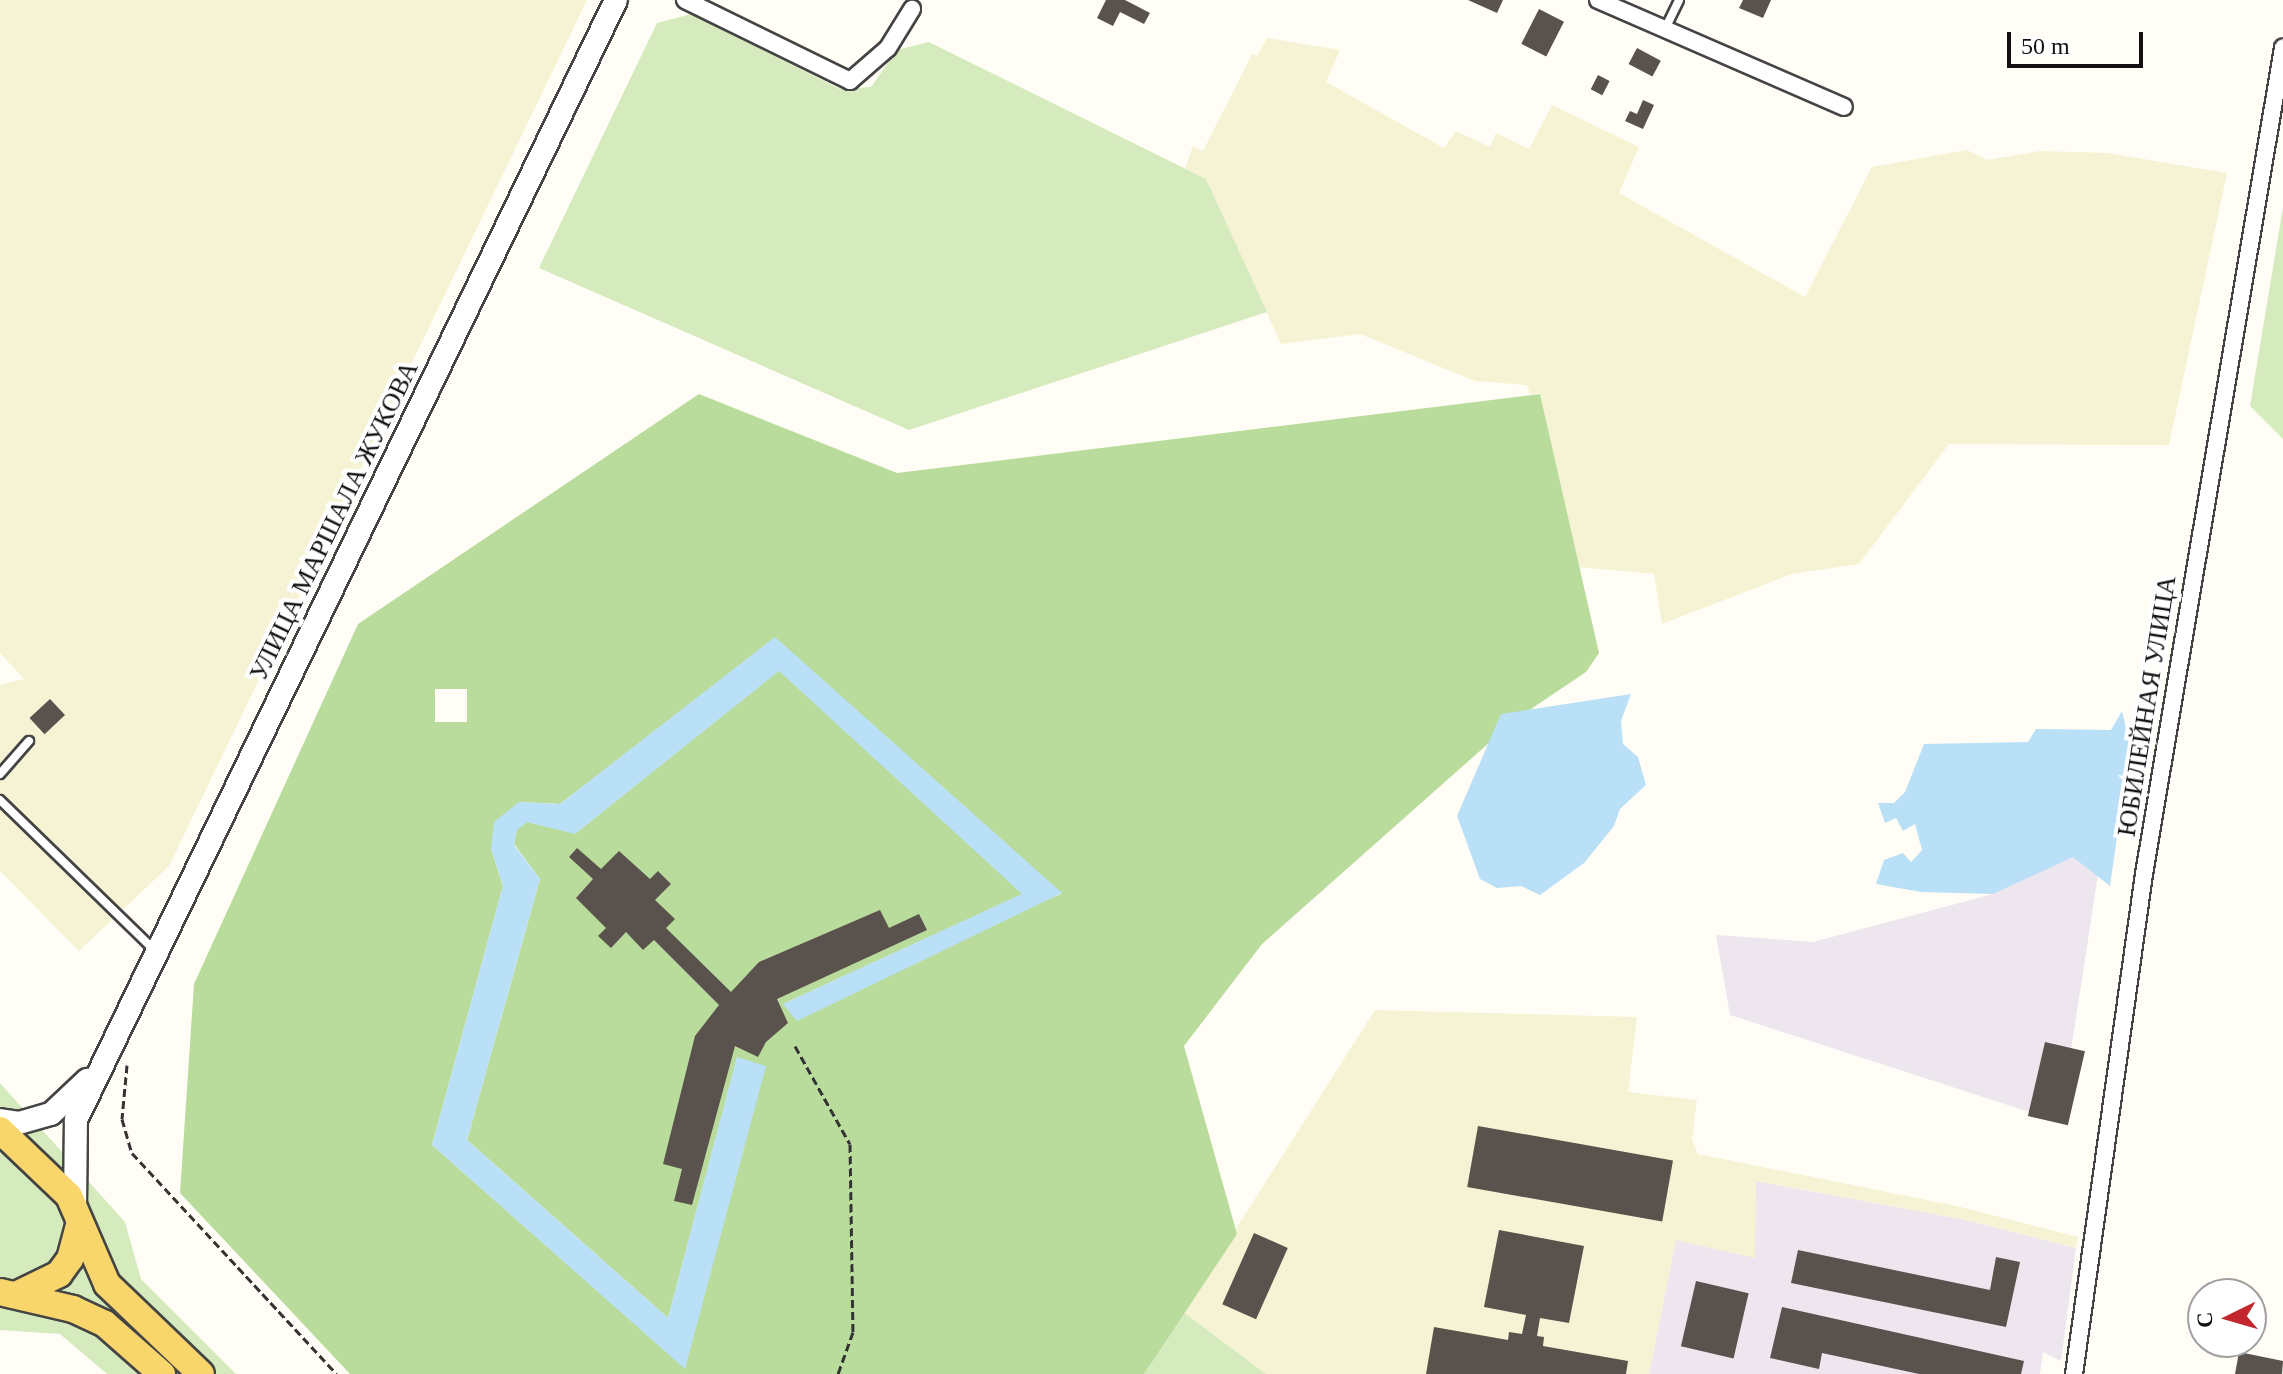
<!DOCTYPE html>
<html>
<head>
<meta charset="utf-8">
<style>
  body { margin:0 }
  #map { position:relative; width:2283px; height:1374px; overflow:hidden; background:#fffdf5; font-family:"Times New Roman",serif }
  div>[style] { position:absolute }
  .industrial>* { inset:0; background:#eee6ef }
  .farmland>* { inset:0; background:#f6f3d4 }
  .green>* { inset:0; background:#d5ebbd }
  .forest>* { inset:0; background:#b9dc9c }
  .water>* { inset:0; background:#b9e0f7 }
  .building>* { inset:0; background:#5a524d; transform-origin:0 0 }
  .path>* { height:3px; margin-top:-1.5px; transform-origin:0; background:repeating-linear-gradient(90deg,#333 0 8px,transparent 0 12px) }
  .roads { filter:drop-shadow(2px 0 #444) drop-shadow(-2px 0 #444) drop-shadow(0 2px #444) drop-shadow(0 -2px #444) }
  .service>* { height:8px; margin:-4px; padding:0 4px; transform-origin:4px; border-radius:4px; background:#fff }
  .minor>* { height:16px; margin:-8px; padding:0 8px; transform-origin:8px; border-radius:8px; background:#fff }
  .tertiary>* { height:22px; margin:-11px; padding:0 11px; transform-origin:11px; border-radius:11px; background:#fff }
  .primary>* { height:26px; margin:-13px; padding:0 13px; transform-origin:13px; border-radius:13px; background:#f9d66b }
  span { translate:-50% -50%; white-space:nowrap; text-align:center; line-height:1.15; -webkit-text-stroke:8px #fff; paint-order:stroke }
  .street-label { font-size:26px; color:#111 }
  .north { position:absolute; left:2187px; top:1278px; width:80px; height:80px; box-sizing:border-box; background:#fff; border:2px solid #a0a0a0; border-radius:50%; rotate:265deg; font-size:22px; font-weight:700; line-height:32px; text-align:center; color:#111 }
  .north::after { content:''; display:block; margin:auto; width:28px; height:36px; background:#c4262e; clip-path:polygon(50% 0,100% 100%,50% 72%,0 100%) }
  .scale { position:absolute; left:2007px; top:32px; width:136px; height:36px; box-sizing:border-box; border:4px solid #111; border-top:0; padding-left:10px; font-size:24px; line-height:28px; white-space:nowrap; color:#111; -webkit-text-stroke:6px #fff; paint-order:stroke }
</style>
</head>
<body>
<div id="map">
  <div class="industrial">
    <div style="clip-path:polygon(2108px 810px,2060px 1122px,1730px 1015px,1716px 935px,1813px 942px,1993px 894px)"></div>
    <div style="clip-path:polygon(1756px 1181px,1962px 1219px,2076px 1248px,2061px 1361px,2043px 1352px,2040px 1374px,1649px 1374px,1676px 1239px)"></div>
  </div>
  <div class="farmland">
    <div style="clip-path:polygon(0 0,587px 0,169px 866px,79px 951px,0 871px,0 685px,24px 679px,0 653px)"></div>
    <div style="clip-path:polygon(1267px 38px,1340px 50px,1326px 82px,1444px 148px,1456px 131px,1490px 147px,1496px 133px,1529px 149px,1552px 105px,1639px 147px,1619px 193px,1805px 297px,1872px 167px,1967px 150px,1987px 160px,2040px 151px,2108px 153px,2227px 173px,2169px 445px,1949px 444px,1859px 564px,1792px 574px,1662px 624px,1654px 574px,1578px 567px,1540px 393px,1530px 394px,1527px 385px,1475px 381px,1360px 334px,1281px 344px,1206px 179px,1185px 168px,1193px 146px,1203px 151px,1252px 54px,1257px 56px)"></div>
    <div style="clip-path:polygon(1375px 1010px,1637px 1017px,1628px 1092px,1697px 1100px,1692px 1139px,1698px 1154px,1957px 1206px,2078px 1237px,2076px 1248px,1962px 1219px,1756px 1181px,1755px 1258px,1676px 1240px,1649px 1374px,1266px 1374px,1183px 1312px)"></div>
  </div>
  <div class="green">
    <div style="clip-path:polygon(691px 14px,840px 89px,871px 87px,897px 50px,929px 42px,1206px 179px,1267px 312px,909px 430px,539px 268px,657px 23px)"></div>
    <div style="clip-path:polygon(2283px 207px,2283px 439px,2250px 406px)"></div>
    <div style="clip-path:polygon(0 1083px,125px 1222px,141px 1279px,236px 1374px,107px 1374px,60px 1334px,0 1330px)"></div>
    <div style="clip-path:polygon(1183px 1312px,1266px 1374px,1144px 1374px)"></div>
  </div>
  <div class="forest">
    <div style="clip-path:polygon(evenodd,699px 394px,897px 473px,1540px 394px,1599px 653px,1586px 672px,1516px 719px,1262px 944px,1184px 1046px,1237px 1234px,1144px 1374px,350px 1374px,180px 1193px,194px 984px,358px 624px,699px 394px,775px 638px,1061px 894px,783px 1004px,1023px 894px,779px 670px,576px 833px,527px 822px,516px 830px,514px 844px,540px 879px,467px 1140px,668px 1318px,737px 1058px,685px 1368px,432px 1145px,503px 886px,491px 849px,520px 802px,560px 804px,775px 638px,699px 394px,435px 689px,467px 689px,467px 722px,435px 722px,435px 689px)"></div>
  </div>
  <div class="water">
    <div style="clip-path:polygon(775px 637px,1062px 893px,797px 1021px,783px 1004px,1022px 894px,779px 671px,575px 834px,527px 822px,517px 830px,514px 845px,540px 879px,467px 1140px,668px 1318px,737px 1057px,766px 1066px,685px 1369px,432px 1145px,503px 886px,491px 849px,494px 822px,519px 802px,560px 804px)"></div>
    <div style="clip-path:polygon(1631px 694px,1621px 721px,1623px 744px,1638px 757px,1646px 785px,1620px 809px,1614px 826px,1584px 863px,1540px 895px,1521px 886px,1497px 888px,1480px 879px,1457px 816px,1501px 714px)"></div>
    <div style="clip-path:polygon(2122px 711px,2130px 746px,2110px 886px,2073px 857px,1993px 894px,1921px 892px,1876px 884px,1884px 860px,1903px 853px,1911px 862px,1922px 850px,1915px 824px,1903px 831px,1896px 818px,1885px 823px,1878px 803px,1894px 803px,1905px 792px,1924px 744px,2028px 742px,2036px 729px,2111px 730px)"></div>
  </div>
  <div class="building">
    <div style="clip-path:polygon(1106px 0,1125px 0,1150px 13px,1144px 24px,1120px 12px,1113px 26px,1097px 18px)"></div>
    <div style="clip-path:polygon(1468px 0,1503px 0,1497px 13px)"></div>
    <div style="clip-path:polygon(1743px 0,1771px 0,1763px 18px,1739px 8px)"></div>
    <div style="left:1539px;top:9px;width:28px;height:39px;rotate:27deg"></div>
    <div style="left:1637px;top:48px;width:27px;height:18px;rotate:28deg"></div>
    <div style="left:1598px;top:75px;width:13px;height:16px;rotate:27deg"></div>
    <div style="clip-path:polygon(1643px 100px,1654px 105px,1643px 129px,1625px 121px,1630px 111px,1637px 114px)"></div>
    <div style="left:50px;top:699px;width:22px;height:28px;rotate:47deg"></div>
    <div style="clip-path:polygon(577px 848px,601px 869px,619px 851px,650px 879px,658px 871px,671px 884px,655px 900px,675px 919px,666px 928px,731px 992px,759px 962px,880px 910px,889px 928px,919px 914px,927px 930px,777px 999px,788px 1023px,766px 1042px,758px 1057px,735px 1046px,692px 1205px,674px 1201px,682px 1169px,663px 1164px,695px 1036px,719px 1005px,654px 940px,643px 950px,626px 932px,611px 948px,598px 936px,606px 928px,576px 898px,593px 879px,569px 857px)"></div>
    <div style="left:2045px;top:1042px;width:41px;height:76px;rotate:13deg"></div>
    <div style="left:1478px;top:1126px;width:198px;height:62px;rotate:10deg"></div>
    <div style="clip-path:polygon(1499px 1230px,1584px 1246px,1569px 1323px,1540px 1318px,1537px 1336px,1544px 1337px,1543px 1346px,1628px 1361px,1626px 1374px,1426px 1374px,1434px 1327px,1508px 1340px,1509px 1332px,1522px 1334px,1526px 1315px,1484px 1307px)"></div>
    <div style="left:1254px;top:1233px;width:37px;height:78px;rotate:24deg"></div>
    <div style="clip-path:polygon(1798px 1250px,1990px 1290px,1996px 1257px,2020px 1262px,2006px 1327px,1791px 1283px)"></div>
    <div style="left:1696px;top:1281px;width:54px;height:67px;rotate:13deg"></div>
    <div style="clip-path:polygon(1782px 1307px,2024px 1361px,2021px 1374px,1919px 1374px,1822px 1353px,1819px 1369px,1770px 1358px)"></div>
    <div style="clip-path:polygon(2239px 1352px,2283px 1361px,2282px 1374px,2235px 1374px)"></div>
  </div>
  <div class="path">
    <div style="left:795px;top:1046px;width:112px;rotate:60.7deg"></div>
    <div style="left:850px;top:1144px;width:188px;rotate:89.1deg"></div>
    <div style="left:853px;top:1332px;width:45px;rotate:109.7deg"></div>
    <div style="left:127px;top:1065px;width:54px;rotate:95.3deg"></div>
    <div style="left:122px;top:1119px;width:35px;rotate:74deg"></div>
    <div style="left:132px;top:1153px;width:301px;rotate:47.2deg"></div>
  </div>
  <div class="roads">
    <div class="service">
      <div style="left:1664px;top:31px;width:34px;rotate:-64deg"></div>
      <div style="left:0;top:774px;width:44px;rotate:-48.7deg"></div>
      <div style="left:0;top:800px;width:215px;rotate:44.2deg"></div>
    </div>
    <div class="minor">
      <div style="left:685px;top:0;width:184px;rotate:26.1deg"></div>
      <div style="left:850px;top:81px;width:50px;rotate:-41deg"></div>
      <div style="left:888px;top:48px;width:46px;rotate:-58.4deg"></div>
      <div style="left:1598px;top:0;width:268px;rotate:23.5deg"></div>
      <div style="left:2074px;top:1374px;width:505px;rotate:-82.03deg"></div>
      <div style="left:2144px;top:874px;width:838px;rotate:-80.45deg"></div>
    </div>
    <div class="tertiary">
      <div style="left:0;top:1120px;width:19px;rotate:9deg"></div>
      <div style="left:19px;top:1123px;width:33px;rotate:-16deg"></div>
      <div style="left:51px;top:1114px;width:50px;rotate:-43.4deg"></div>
      <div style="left:75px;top:1209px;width:89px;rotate:-89.4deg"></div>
      <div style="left:76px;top:1120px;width:1243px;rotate:-64.26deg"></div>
    </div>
    <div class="primary">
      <div style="left:0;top:1130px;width:95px;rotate:43.7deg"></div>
      <div style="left:69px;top:1196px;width:96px;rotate:66.6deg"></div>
      <div style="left:107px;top:1284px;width:130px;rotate:43.8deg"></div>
      <div style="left:0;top:1292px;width:75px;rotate:13.1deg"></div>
      <div style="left:73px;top:1309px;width:35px;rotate:25deg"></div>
      <div style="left:105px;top:1324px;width:76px;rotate:41.3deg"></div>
      <div style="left:16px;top:1295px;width:48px;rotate:-26deg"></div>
      <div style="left:59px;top:1274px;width:19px;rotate:-54deg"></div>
      <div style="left:70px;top:1259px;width:34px;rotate:-75deg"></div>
    </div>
  </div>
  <div class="street-label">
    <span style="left:334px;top:521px;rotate:-64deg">УЛИЦА МАРШАЛА ЖУКОВА</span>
    <span style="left:2147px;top:706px;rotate:-81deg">ЮБИЛЕЙНАЯ УЛИЦА</span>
  </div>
  <div class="north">С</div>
  <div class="scale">50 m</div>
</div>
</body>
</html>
